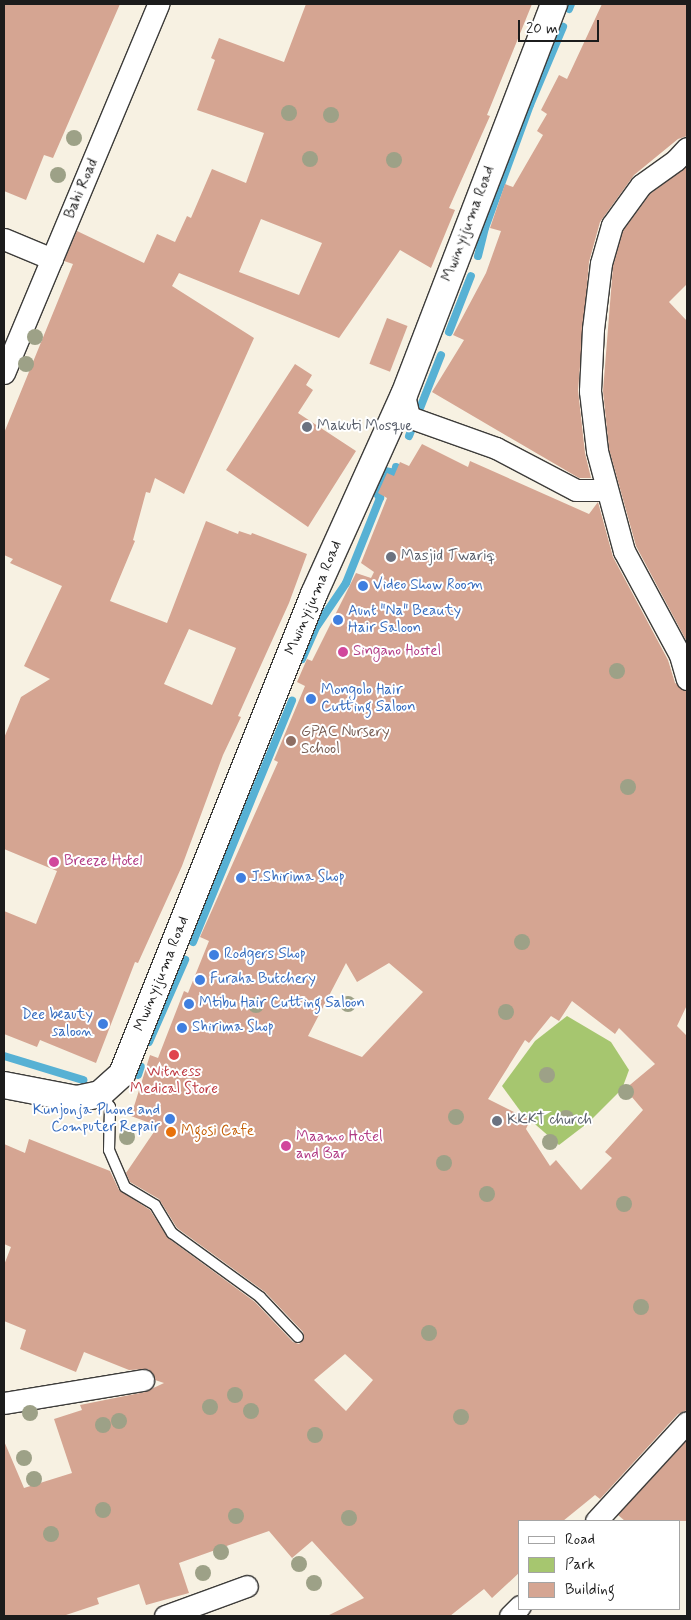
<!DOCTYPE html>
<html>
<head>
<meta charset="utf-8">
<style>
  body { margin:0 }
  #map { position:relative; width:691px; height:1620px; overflow:hidden; background:#f7f1e2; font-family:Mynerve,sans-serif }
  div>[style] { position:absolute }
  .green>* { inset:0; background:#a6c66f }
  .stream>* { height:8px; margin:-4px; padding:0 4px; transform-origin:4px; border-radius:4px; background:#57b1d4 }
  .building>* { inset:0; background:#d5a592; transform-origin:0 0 }
  .roads { filter:drop-shadow(1px 0 #3d3c3a) drop-shadow(-1px 0 #3d3c3a) drop-shadow(0 1px #3d3c3a) drop-shadow(0 -1px #3d3c3a) }
  .service>* { height:10px; margin:-5px; padding:0 5px; transform-origin:5px; border-radius:5px; background:#fff }
  .minor>* { height:21px; margin:-10.5px; padding:0 10.5px; transform-origin:10.5px; border-radius:10.5px; background:#fff }
  .tertiary>* { height:26px; margin:-13px; padding:0 13px; transform-origin:13px; border-radius:13px; background:#fff }
  .trees>* { width:16px; height:16px; margin:-8px; border-radius:50%; background:#9da187 }
  .dots>* { width:14px; height:14px; translate:-50% -50%; box-sizing:border-box; border:2px solid #fff; border-radius:50% }
  span { translate:-50% -50%; white-space:nowrap; text-align:center; line-height:1.15; -webkit-text-stroke:4px #fff; paint-order:stroke }
  .street-label { font-size:15px; color:#1c1c1c }
  .worship-label { font-size:15px; color:#5b616d }
  .left { translate:0 -50%; text-align:left }
  .shop-label { font-size:15px; color:#366cbe }
  .right { translate:-100% -50%; text-align:right }
  .hotel-label { font-size:15px; color:#b23c85 }
  .education-label { font-size:15px; color:#785e54 }
  .health-label { font-size:15px; color:#be3a42 }
  .food-label { font-size:15px; color:#c56008 }
  .frame { position:absolute; inset:0; border:5px solid #1c1c1c; pointer-events:none }
  .legend { position:absolute; left:518px; top:1520px; width:162px; height:90px; box-sizing:border-box; background:#fff; border:1px solid #a4a4a4; margin:0; padding:6px 9px; list-style:none; font-size:15px; color:#1c1c1c }
  .legend li { display:flex; align-items:center; gap:10px; height:25px }
  .legend b { width:25px; border:1px solid #a4a4a4 }
  .scale { position:absolute; left:518px; top:20px; width:81px; height:22px; box-sizing:border-box; border:2px solid #1c1c1c; border-top:0; padding-left:6px; font-size:15px; line-height:18px; white-space:nowrap; color:#1c1c1c; -webkit-text-stroke:4px #fff; paint-order:stroke }
</style>
</head>
<body>
<div id="map">
  <div class="green">
    <div style="clip-path:polygon(567px 1016px,611px 1042px,629px 1070px,622px 1089px,589px 1122px,559px 1145px,521px 1112px,502px 1086px,535px 1041px)"></div>
  </div>
  <div class="stream">
    <div style="left:569px;top:9px;width:5px;rotate:-68deg"></div>
    <div style="left:478px;top:256px;width:29px;rotate:-76deg"></div>
    <div style="left:485px;top:228px;width:131px;rotate:-69.9deg"></div>
    <div style="left:530px;top:105px;width:85px;rotate:-67.1deg"></div>
    <div style="left:449px;top:332px;width:60px;rotate:-68.6deg"></div>
    <div style="left:409px;top:436px;width:87px;rotate:-68.4deg"></div>
    <div style="left:302px;top:659px;width:36px;rotate:-66deg"></div>
    <div style="left:317px;top:626px;width:52px;rotate:-56deg"></div>
    <div style="left:346px;top:583px;width:92px;rotate:-68.2deg"></div>
    <div style="left:380px;top:498px;width:9px;rotate:-126deg"></div>
    <div style="left:375px;top:491px;width:22px;rotate:-63deg"></div>
    <div style="left:385px;top:471px;width:10px;rotate:11deg"></div>
    <div style="left:395px;top:473px;width:6px;rotate:-81deg"></div>
    <div style="left:193px;top:942px;width:261px;rotate:-67.7deg"></div>
    <div style="left:149px;top:1042px;width:90px;rotate:-66.3deg"></div>
    <div style="left:4px;top:1056px;width:83px;rotate:16.9deg"></div>
    <div style="left:138px;top:1075px;width:9px;rotate:-72deg"></div>
  </div>
  <div class="building">
    <div style="clip-path:polygon(4px 4px,120px 4px,53px 158px,44px 155px,26px 200px,4px 191px)"></div>
    <div style="clip-path:polygon(evenodd,306px 4px,532px 4px,487px 115px,490px 116px,449px 208px,455px 210px,431px 268px,400px 250px,339px 338px,179px 273px,172px 286px,254px 338px,184px 494px,155px 478px,150px 493px,146px 492px,133px 540px,135px 541px,110px 601px,167px 623px,206px 521px,238px 534px,239px 531px,251px 535px,252px 533px,307px 554px,289px 603px,238px 716px,241px 717px,223px 755px,182px 866px,138px 963px,135px 962px,96px 1063px,40px 1040px,37px 1047px,4px 1034px,4px 911px,36px 924px,57px 871px,4px 849px,4px 738px,21px 697px,50px 679px,24px 666px,62px 586px,10px 563px,13px 559px,4px 555px,4px 433px,73px 264px,64px 261px,77px 231px,144px 263px,157px 234px,175px 242px,187px 216px,191px 218px,212px 169px,246px 183px,264px 133px,197px 110px,215px 60px,211px 58px,219px 38px,284px 62px,306px 4px,261px 219px,322px 243px,299px 295px,239px 272px,261px 219px,306px 4px,189px 629px,236px 648px,212px 705px,164px 684px,189px 629px)"></div>
    <div style="clip-path:polygon(602px 4px,687px 4px,687px 136px,678px 139px,634px 175px,600px 222px,589px 262px,578px 390px,585px 453px,591px 478px,579px 478px,432px 392px,464px 340px,453px 335px,486px 273px,501px 231px,490px 228px,505px 184px,513px 187px,543px 135px,537px 131px,547px 114px,541px 110px,559px 75px,567px 79px)"></div>
    <div style="clip-path:polygon(687px 166px,687px 284px,669px 302px,687px 321px,687px 642px,636px 546px,609px 449px,603px 391px,613px 266px,623px 231px,650px 194px)"></div>
    <div style="left:387px;top:318px;width:22px;height:49px;rotate:21deg"></div>
    <div style="clip-path:polygon(295px 364px,312px 375px,306px 385px,313px 390px,298px 413px,356px 451px,308px 527px,226px 470px)"></div>
    <div style="clip-path:polygon(evenodd,422px 444px,468px 467px,470px 461px,589px 514px,598px 502px,613px 557px,668px 660px,675px 683px,687px 691px,687px 1005px,677px 1026px,687px 1036px,687px 1410px,678px 1414px,600px 1499px,595px 1495px,563px 1521px,520px 1521px,520px 1572px,492px 1598px,484px 1589px,450px 1616px,327px 1616px,364px 1598px,312px 1541px,292px 1558px,269px 1531px,179px 1563px,189px 1593px,146px 1605px,139px 1584px,97px 1598px,99px 1604px,63px 1616px,4px 1616px,4px 1441px,24px 1488px,72px 1473px,54px 1419px,82px 1410px,80px 1405px,145px 1392px,164px 1383px,155px 1380px,148px 1369px,129px 1370px,84px 1352px,76px 1372px,20px 1349px,26px 1330px,4px 1321px,4px 1265px,11px 1247px,4px 1244px,4px 1144px,25px 1153px,29px 1139px,110px 1171px,119px 1190px,150px 1210px,168px 1238px,255px 1302px,293px 1342px,299px 1344px,304px 1339px,303px 1332px,265px 1292px,177px 1228px,159px 1199px,130px 1182px,126px 1173px,158px 1126px,131px 1116px,150px 1055px,158px 1058px,184px 991px,188px 993px,209px 941px,200px 937px,278px 762px,274px 760px,305px 686px,297px 682px,307px 659px,312px 661px,356px 573px,371px 578px,374px 572px,361px 563px,387px 498px,378px 493px,387px 473px,394px 476px,400px 462px,409px 466px,422px 444px,346px 963px,357px 982px,389px 963px,423px 992px,362px 1057px,308px 1036px,346px 963px,422px 444px,572px 1001px,615px 1034px,619px 1028px,655px 1064px,625px 1089px,643px 1110px,605px 1152px,612px 1158px,581px 1190px,556px 1160px,550px 1166px,526px 1129px,530px 1120px,488px 1099px,525px 1040px,529px 1043px,551px 1016px,559px 1021px,572px 1001px,422px 444px,345px 1354px,373px 1380px,346px 1411px,314px 1380px,345px 1354px)"></div>
    <div style="clip-path:polygon(687px 1440px,687px 1521px,625px 1521px,618px 1515px)"></div>
  </div>
  <div class="roads">
    <div class="service">
      <div style="left:100px;top:1094px;width:16px;rotate:52deg"></div>
      <div style="left:110px;top:1107px;width:43px;rotate:91.3deg"></div>
      <div style="left:109px;top:1150px;width:40px;rotate:66.6deg"></div>
      <div style="left:125px;top:1187px;width:35px;rotate:31deg"></div>
      <div style="left:155px;top:1205px;width:33px;rotate:59deg"></div>
      <div style="left:172px;top:1233px;width:109px;rotate:36deg"></div>
      <div style="left:260px;top:1297px;width:55px;rotate:46.5deg"></div>
    </div>
    <div class="minor">
      <div style="left:687px;top:148px;width:16px;rotate:133deg"></div>
      <div style="left:676px;top:160px;width:43px;rotate:144.5deg"></div>
      <div style="left:641px;top:185px;width:49px;rotate:125.9deg"></div>
      <div style="left:612px;top:225px;width:40px;rotate:106deg"></div>
      <div style="left:601px;top:263px;width:66px;rotate:96.9deg"></div>
      <div style="left:593px;top:329px;width:62px;rotate:92.8deg"></div>
      <div style="left:590px;top:391px;width:60px;rotate:83.3deg"></div>
      <div style="left:597px;top:451px;width:104px;rotate:74.9deg"></div>
      <div style="left:624px;top:551px;width:118px;rotate:61.7deg"></div>
      <div style="left:680px;top:655px;width:25px;rotate:74deg"></div>
      <div style="left:4px;top:239px;width:52px;rotate:22.6deg"></div>
      <div style="left:4px;top:373px;width:400px;rotate:-67.3deg"></div>
      <div style="left:404px;top:395px;width:23px;rotate:77deg"></div>
      <div style="left:409px;top:417px;width:92px;rotate:19.6deg"></div>
      <div style="left:496px;top:448px;width:90px;rotate:27.7deg"></div>
      <div style="left:576px;top:490px;width:30px"></div>
      <div style="left:4px;top:1403px;width:141px;rotate:-9.4deg"></div>
      <div style="left:596px;top:1521px;width:134px;rotate:-47.4deg"></div>
      <div style="left:165px;top:1616px;width:87px;rotate:-20.1deg"></div>
      <div style="left:510px;top:1616px;width:14px;rotate:-45deg"></div>
    </div>
    <div class="tertiary">
      <div style="left:4px;top:1085px;width:74px;rotate:10.9deg"></div>
      <div style="left:77px;top:1099px;width:24px;rotate:-12deg"></div>
      <div style="left:100px;top:1094px;width:30px;rotate:-42deg"></div>
      <div style="left:122px;top:1074px;width:517px;rotate:-68.2deg"></div>
      <div style="left:314px;top:594px;width:218px;rotate:-65.7deg"></div>
      <div style="left:404px;top:395px;width:419px;rotate:-69deg"></div>
    </div>
  </div>
  <div class="trees">
    <div style="left:289px;top:113px"></div>
    <div style="left:331px;top:115px"></div>
    <div style="left:74px;top:138px"></div>
    <div style="left:310px;top:159px"></div>
    <div style="left:394px;top:160px"></div>
    <div style="left:58px;top:175px"></div>
    <div style="left:35px;top:337px"></div>
    <div style="left:26px;top:364px"></div>
    <div style="left:617px;top:671px"></div>
    <div style="left:628px;top:787px"></div>
    <div style="left:522px;top:942px"></div>
    <div style="left:348px;top:1004px"></div>
    <div style="left:256px;top:1005px"></div>
    <div style="left:506px;top:1012px"></div>
    <div style="left:547px;top:1075px"></div>
    <div style="left:626px;top:1092px"></div>
    <div style="left:456px;top:1117px"></div>
    <div style="left:566px;top:1118px"></div>
    <div style="left:127px;top:1137px"></div>
    <div style="left:550px;top:1142px"></div>
    <div style="left:444px;top:1163px"></div>
    <div style="left:487px;top:1194px"></div>
    <div style="left:624px;top:1204px"></div>
    <div style="left:641px;top:1307px"></div>
    <div style="left:429px;top:1333px"></div>
    <div style="left:235px;top:1395px"></div>
    <div style="left:210px;top:1407px"></div>
    <div style="left:251px;top:1411px"></div>
    <div style="left:30px;top:1413px"></div>
    <div style="left:461px;top:1417px"></div>
    <div style="left:119px;top:1421px"></div>
    <div style="left:103px;top:1425px"></div>
    <div style="left:315px;top:1435px"></div>
    <div style="left:24px;top:1458px"></div>
    <div style="left:34px;top:1479px"></div>
    <div style="left:103px;top:1510px"></div>
    <div style="left:236px;top:1516px"></div>
    <div style="left:349px;top:1518px"></div>
    <div style="left:51px;top:1534px"></div>
    <div style="left:221px;top:1552px"></div>
    <div style="left:299px;top:1564px"></div>
    <div style="left:203px;top:1573px"></div>
    <div style="left:314px;top:1583px"></div>
  </div>
  <div class="dots">
    <div style="left:307px;top:427px;background:#6b7280"></div>
    <div style="left:391px;top:557px;background:#6b7280"></div>
    <div style="left:363px;top:586px;background:#3f7fe0"></div>
    <div style="left:338px;top:620px;background:#3f7fe0"></div>
    <div style="left:343px;top:652px;background:#d1479c"></div>
    <div style="left:311px;top:699px;background:#3f7fe0"></div>
    <div style="left:291px;top:741px;background:#8d6e63"></div>
    <div style="left:54px;top:862px;background:#d1479c"></div>
    <div style="left:241px;top:878px;background:#3f7fe0"></div>
    <div style="left:214px;top:955px;background:#3f7fe0"></div>
    <div style="left:200px;top:980px;background:#3f7fe0"></div>
    <div style="left:189px;top:1004px;background:#3f7fe0"></div>
    <div style="left:103px;top:1024px;background:#3f7fe0"></div>
    <div style="left:182px;top:1028px;background:#3f7fe0"></div>
    <div style="left:174px;top:1055px;background:#e0444e"></div>
    <div style="left:170px;top:1119px;background:#3f7fe0"></div>
    <div style="left:497px;top:1121px;background:#6b7280"></div>
    <div style="left:171px;top:1132px;background:#e8710a"></div>
    <div style="left:286px;top:1146px;background:#d1479c"></div>
  </div>
  <div class="street-label">
    <span style="left:82px;top:189px;rotate:-67deg">Bahi Road</span>
    <span style="left:469px;top:224px;rotate:-69deg">Mwinyijuma Road</span>
    <span style="left:314px;top:598px;rotate:-67deg">Mwinyijuma Road</span>
    <span style="left:162px;top:974px;rotate:-68deg">Mwinyijuma Road</span>
  </div>
  <div class="worship-label">
    <span class="left" style="left:317px;top:427px">Makuti Mosque</span>
    <span class="left" style="left:401px;top:557px">Masjid Twariq</span>
    <span class="left" style="left:507px;top:1121px">KKKT church</span>
  </div>
  <div class="shop-label">
    <span class="left" style="left:373px;top:586px">Video Show Room</span>
    <span class="left" style="left:348px;top:620px">Aunt "Na" Beauty<br>Hair Saloon</span>
    <span class="left" style="left:321px;top:699px">Mongolo Hair<br>Cutting Saloon</span>
    <span class="left" style="left:251px;top:878px">J.Shirima Shop</span>
    <span class="left" style="left:224px;top:955px">Rodgers Shop</span>
    <span class="left" style="left:210px;top:980px">Furaha Butchery</span>
    <span class="left" style="left:199px;top:1004px">Mtibu Hair Cutting Saloon</span>
    <span class="right" style="left:93px;top:1024px">Dee beauty<br>saloon</span>
    <span class="left" style="left:192px;top:1028px">Shirima Shop</span>
    <span class="right" style="left:160px;top:1119px">Kunjonja Phone and<br>Computer Repair</span>
  </div>
  <div class="hotel-label">
    <span class="left" style="left:353px;top:652px">Singano Hostel</span>
    <span class="left" style="left:64px;top:862px">Breeze Hotel</span>
    <span class="left" style="left:296px;top:1146px">Maamo Hotel<br>and Bar</span>
  </div>
  <div class="education-label">
    <span class="left" style="left:301px;top:741px">GPAC Nursery<br>School</span>
  </div>
  <div class="health-label">
    <span style="left:174px;top:1081px">Witness<br>Medical Store</span>
  </div>
  <div class="food-label">
    <span class="left" style="left:181px;top:1132px">Mgosi Cafe</span>
  </div>
  <div class="frame"></div>
  <ul class="legend">
  <li><b style="height:6px;background:#fff"></b>Road</li>
  <li><b style="height:14px;background:#a6c66f"></b>Park</li>
  <li><b style="height:14px;background:#d5a592"></b>Building</li>
  </ul>
  <div class="scale">20 m</div>
</div>
</body>
</html>
